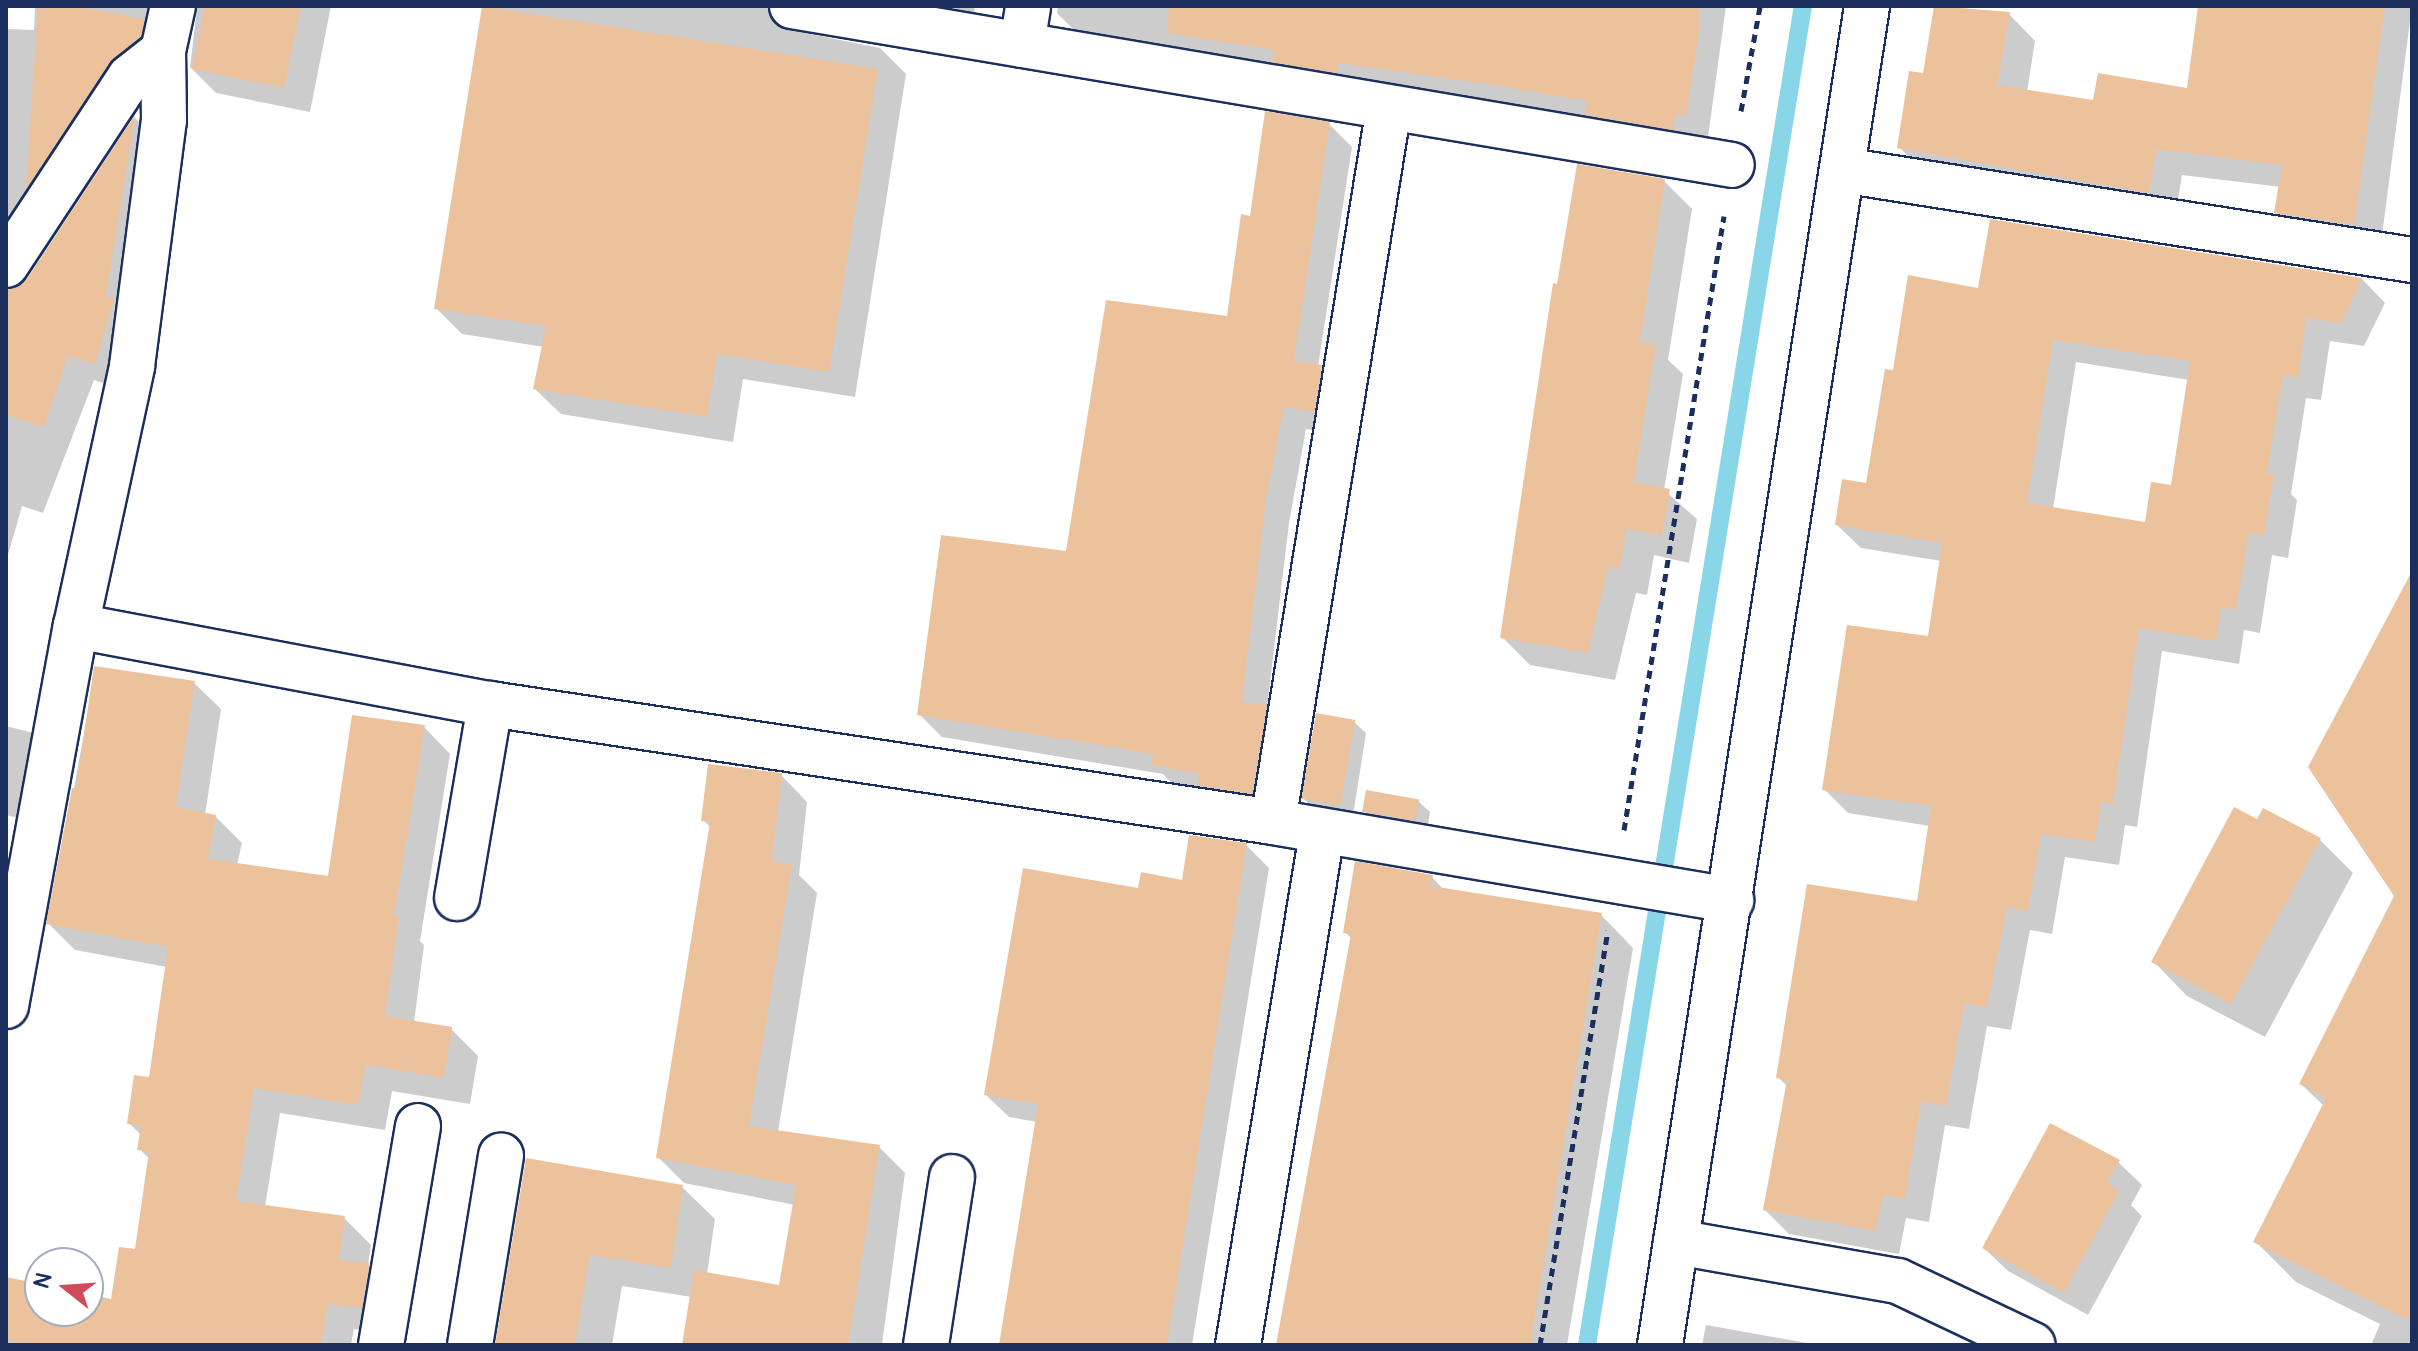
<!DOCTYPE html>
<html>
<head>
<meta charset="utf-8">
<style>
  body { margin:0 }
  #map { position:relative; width:2418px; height:1351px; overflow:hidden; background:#fff; font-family:Pangolin,sans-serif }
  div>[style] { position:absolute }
  .shadow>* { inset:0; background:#0003 }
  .stream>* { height:18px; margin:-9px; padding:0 9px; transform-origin:9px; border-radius:9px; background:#8ad6e9 }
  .building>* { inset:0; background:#ebc29b; transform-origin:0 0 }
  .path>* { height:5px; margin-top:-2.5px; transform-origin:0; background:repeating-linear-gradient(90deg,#1b2f5e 0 8px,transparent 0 14px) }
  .roads { filter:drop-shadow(2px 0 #1b2f5e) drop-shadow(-2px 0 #1b2f5e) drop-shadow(0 2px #1b2f5e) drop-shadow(0 -2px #1b2f5e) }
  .minor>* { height:44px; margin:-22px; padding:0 22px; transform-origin:22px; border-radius:22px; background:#fff }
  span { translate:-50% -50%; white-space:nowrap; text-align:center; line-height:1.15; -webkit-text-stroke:7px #fff; paint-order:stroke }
  .frame { position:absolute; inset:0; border:8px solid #1b2f5e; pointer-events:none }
  .north { position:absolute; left:24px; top:1247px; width:80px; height:80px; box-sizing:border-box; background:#fff; border:2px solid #a4acbf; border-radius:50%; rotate:287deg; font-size:22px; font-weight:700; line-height:32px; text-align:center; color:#1b2f5e }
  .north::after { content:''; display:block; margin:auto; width:28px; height:36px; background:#d1495b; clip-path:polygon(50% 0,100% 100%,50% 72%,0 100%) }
</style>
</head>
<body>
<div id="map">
  <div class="shadow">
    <div style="clip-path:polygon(35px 6px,331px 6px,310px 112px,216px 93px,190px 67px,197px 9px,181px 14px,6px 289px,17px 290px,28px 281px,135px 118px,160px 142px,120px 389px,94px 380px,43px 513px,22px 506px,6px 562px,6px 29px,34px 30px)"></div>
    <div style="clip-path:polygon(484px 6px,975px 6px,973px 19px,798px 16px,795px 31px,880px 48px,906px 74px,855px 397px,743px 379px,733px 442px,561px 414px,535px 389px,544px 347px,462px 334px,436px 308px)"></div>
    <div style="clip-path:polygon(1058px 6px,1726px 6px,1708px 137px,1698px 136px,1695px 151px,1080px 36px,1057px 13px)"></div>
    <div style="clip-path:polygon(1936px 6px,2009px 14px,2035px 41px,2027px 92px,2095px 103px,2188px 91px,2319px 6px,2412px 6px,2380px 251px,2303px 239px,2277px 212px,2281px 187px,2182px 175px,2175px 218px,1925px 173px,1899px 147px,1925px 75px)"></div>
    <div style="clip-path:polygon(1329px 124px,1352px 147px,1318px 367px,1344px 390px,1337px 434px,1306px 429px,1289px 523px,1267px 708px,1289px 730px,1275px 816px,1176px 787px,1163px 774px,942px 737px,919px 714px,1067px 554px,1229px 318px,1252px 218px)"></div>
    <div style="clip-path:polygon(1664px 181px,1692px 209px,1668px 360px,1683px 374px,1664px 490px,1697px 519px,1689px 563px,1654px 555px,1647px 595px,1636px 593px,1615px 680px,1530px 665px,1502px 637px,1559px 286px)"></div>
    <div style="clip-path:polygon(evenodd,1991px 221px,2362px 279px,2385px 303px,2364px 346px,2330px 341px,2321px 400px,2306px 398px,2291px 494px,2297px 500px,2288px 558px,2272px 555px,2260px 633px,2244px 630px,2239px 664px,2162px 651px,2137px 827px,2125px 825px,2119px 865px,2065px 857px,2052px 934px,2030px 930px,2011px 1030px,1987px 1026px,1969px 1129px,1945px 1125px,1929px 1222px,1906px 1218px,1899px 1254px,1789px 1234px,1765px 1210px,1788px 1087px,1778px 1077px,1919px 903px,1930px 826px,1848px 813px,1824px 789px,1929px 639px,1941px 561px,1861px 548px,1837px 525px,1868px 485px,1894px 372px,1980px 290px,1991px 221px,2076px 362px,2189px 380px,2172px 487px,2146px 524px,2053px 509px,2076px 362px)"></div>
    <div style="clip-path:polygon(2412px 575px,2412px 1345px,2371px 1345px,2380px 1324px,2296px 1282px,2255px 1241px,2324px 1106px,2301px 1084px,2396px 896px)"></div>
    <div style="clip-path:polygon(96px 668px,194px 683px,221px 709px,205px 815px,215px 816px,242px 843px,237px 865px,329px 878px,424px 727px,450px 754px,420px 941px,424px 945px,414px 1023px,451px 1029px,478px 1056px,470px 1104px,392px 1091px,385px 1130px,280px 1113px,265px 1207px,344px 1218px,371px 1245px,368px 1265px,395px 1292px,388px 1334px,354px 1329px,351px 1345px,6px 1345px,6px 1279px,40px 1286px,40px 1311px,88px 1311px,88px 1296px,113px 1301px,137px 1252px,150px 1159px,139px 1149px,142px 1136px,130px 1124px,151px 1080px,167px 967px,75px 950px,49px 924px)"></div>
    <div style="clip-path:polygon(1354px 722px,1366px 733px,1353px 816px,1316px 811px,1304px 799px)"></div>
    <div style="clip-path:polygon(6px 726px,30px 732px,56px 758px,44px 825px,6px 815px)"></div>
    <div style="clip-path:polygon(781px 775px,807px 802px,799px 875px,817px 893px,778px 1132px,879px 1147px,905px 1173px,882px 1345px,684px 1345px,692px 1297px,622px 1286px,612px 1345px,497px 1345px,527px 1160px,682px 1187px,715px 1219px,707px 1274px,781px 1287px,795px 1205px,684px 1183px,658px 1157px,711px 828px,703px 820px)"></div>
    <div style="clip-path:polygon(1418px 801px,1430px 812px,1427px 832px,1377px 823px,1365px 811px)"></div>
    <div style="clip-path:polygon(2257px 822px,2319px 839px,2353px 873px,2265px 1037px,2187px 996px,2154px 962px)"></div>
    <div style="clip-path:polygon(1246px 845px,1269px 868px,1192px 1345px,1000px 1345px,1037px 1122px,1009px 1117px,986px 1095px,1140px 890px,1184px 882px)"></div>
    <div style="clip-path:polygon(1432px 877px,1444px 890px,1601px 915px,1633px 948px,1567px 1345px,1281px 1345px,1352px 939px,1345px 932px)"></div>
    <div style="clip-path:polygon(2118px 1162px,2142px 1185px,2131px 1205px,2142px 1216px,2088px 1315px,2008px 1271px,1984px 1248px)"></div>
    <div style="clip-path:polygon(1706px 1325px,1818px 1345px,1702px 1345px)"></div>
  </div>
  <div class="stream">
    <div style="left:1587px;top:1345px;width:1356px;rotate:-80.84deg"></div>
  </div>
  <div class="building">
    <div style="clip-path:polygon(38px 6px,74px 6px,144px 19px,141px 37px,109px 63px,26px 189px)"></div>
    <div style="clip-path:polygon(205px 6px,301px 6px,284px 88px,192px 69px)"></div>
    <div style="clip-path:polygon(482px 6px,878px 69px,829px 372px,717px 354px,707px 417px,533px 389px,546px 326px,434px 309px)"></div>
    <div style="clip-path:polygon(1169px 6px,1699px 6px,1699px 33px,1686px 116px,1676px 114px,1673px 130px,1585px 115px,1587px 101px,1474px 82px,1338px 63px,1337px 73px,1272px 62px,1274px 50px,1167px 33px)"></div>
    <div style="clip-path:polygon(1934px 6px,2010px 12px,1997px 85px,2093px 100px,2098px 73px,2187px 88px,2198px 6px,2385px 6px,2354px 225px,2274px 213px,2282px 165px,2156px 149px,2149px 193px,1897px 148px,1909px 71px,1923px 73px)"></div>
    <div style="clip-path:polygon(1265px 111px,1330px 122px,1294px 361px,1322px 365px,1314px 412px,1284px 407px,1266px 499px,1242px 702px,1267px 705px,1252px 794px,1197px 785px,1199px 774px,1151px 765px,1153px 754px,917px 715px,941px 535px,1066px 551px,1106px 300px,1227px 316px,1241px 214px,1250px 216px)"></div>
    <div style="clip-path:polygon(135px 115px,106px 296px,114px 299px,95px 364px,68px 356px,44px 427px,6px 415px,6px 290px,27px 279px)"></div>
    <div style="clip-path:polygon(1577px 164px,1665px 179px,1640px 342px,1656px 345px,1634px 482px,1670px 489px,1662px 536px,1626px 529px,1620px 568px,1608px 567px,1588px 653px,1500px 638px,1553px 283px,1557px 284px)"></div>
    <div style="clip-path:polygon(evenodd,1990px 219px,2362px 278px,2341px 323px,2306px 318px,2298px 378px,2283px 375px,2267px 474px,2274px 474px,2264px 536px,2249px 533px,2236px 610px,2221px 607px,2216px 641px,2139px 628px,2113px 804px,2101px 802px,2095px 842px,2041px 834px,2028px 911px,2007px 907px,1987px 1007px,1964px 1004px,1946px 1106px,1921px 1102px,1905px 1199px,1883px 1195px,1876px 1231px,1763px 1210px,1787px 1080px,1776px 1078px,1807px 884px,1917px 901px,1931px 806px,1822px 790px,1847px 625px,1928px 636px,1942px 543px,1835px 525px,1842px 479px,1866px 483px,1885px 369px,1893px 370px,1908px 275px,1978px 288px,1990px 219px,2053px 340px,2190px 361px,2171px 485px,2151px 482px,2145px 522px,2027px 503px,2053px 340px)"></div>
    <div style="clip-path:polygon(2412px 571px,2412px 1322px,2253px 1242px,2326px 1098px,2299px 1084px,2394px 896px,2308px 767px)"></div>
    <div style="clip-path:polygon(94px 666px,195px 681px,176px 807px,216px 815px,208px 859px,328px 876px,352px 715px,425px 725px,394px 916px,399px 916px,385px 1016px,452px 1027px,444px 1078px,366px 1065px,358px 1105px,254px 1088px,236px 1201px,345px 1216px,339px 1260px,369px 1263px,362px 1308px,328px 1304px,321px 1345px,32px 1345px,6px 1340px,6px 1277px,40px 1284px,40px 1311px,88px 1311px,88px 1294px,111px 1299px,119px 1247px,135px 1249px,149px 1151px,137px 1150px,141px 1126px,127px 1124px,134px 1075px,149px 1077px,168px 947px,46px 924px,72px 788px,76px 789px)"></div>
    <div style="left:1316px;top:713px;width:40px;height:87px;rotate:10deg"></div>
    <div style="clip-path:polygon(708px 764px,782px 773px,772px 861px,792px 865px,749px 1126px,880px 1145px,848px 1345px,682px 1345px,694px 1270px,779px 1285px,796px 1185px,656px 1158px,710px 822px,701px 821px)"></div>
    <div style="left:1366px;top:790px;width:54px;height:22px;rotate:10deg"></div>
    <div style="clip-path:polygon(2234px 807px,2257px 819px,2263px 808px,2321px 838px,2231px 1004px,2151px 962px)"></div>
    <div style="clip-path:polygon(1189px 835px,1247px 843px,1167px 1345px,999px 1345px,1038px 1104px,984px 1095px,1023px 868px,1138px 888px,1141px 872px,1182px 880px)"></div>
    <div style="clip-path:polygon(1355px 861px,1433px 875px,1431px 886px,1602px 913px,1530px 1345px,1276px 1345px,1351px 934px,1343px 933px)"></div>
    <div style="clip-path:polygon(2050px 1123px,2120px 1160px,2106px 1183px,2119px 1191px,2064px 1293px,1982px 1248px)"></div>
    <div style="clip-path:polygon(526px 1158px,683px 1185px,671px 1268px,590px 1255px,575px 1345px,495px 1345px)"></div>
  </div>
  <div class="path">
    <div style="left:1741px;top:111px;width:107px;rotate:-79.7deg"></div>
    <div style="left:1624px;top:830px;width:622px;rotate:-80.75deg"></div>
    <div style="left:1540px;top:1345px;width:420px;rotate:-80.7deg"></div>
  </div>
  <div class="roads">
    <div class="minor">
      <div style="left:792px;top:6px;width:953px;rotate:9.6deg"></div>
      <div style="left:1022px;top:45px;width:39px;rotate:-81deg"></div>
      <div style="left:1842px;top:170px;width:577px;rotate:8.97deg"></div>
      <div style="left:6px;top:265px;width:225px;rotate:-56.6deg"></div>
      <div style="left:130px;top:77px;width:42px;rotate:-38.2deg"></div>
      <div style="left:76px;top:626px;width:421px;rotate:10.7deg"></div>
      <div style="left:490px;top:704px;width:792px;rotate:8.57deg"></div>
      <div style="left:1273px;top:822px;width:465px;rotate:9.7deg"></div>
      <div style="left:1273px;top:822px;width:724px;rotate:-80.78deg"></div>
      <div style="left:457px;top:898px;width:197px;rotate:-80.3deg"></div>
      <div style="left:6px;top:1006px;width:386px;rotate:-79.6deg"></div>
      <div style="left:76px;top:626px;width:266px;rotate:-77.8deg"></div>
      <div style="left:132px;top:366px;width:248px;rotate:-82.6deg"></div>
      <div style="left:164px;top:120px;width:69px;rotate:-90.8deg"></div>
      <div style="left:163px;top:51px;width:46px;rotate:-77.5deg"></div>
      <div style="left:1676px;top:1242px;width:225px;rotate:10deg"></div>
      <div style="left:1898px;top:1281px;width:149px;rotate:25.4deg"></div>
      <div style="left:381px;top:1345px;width:222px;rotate:-80.4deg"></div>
      <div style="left:470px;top:1345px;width:192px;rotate:-80.7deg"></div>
      <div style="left:926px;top:1345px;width:170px;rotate:-81.2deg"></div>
      <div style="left:1238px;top:1345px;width:519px;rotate:-80.68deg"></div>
      <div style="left:1660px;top:1345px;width:1355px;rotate:-81.21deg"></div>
    </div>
  </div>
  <div class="frame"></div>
  <div class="north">N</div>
</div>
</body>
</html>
